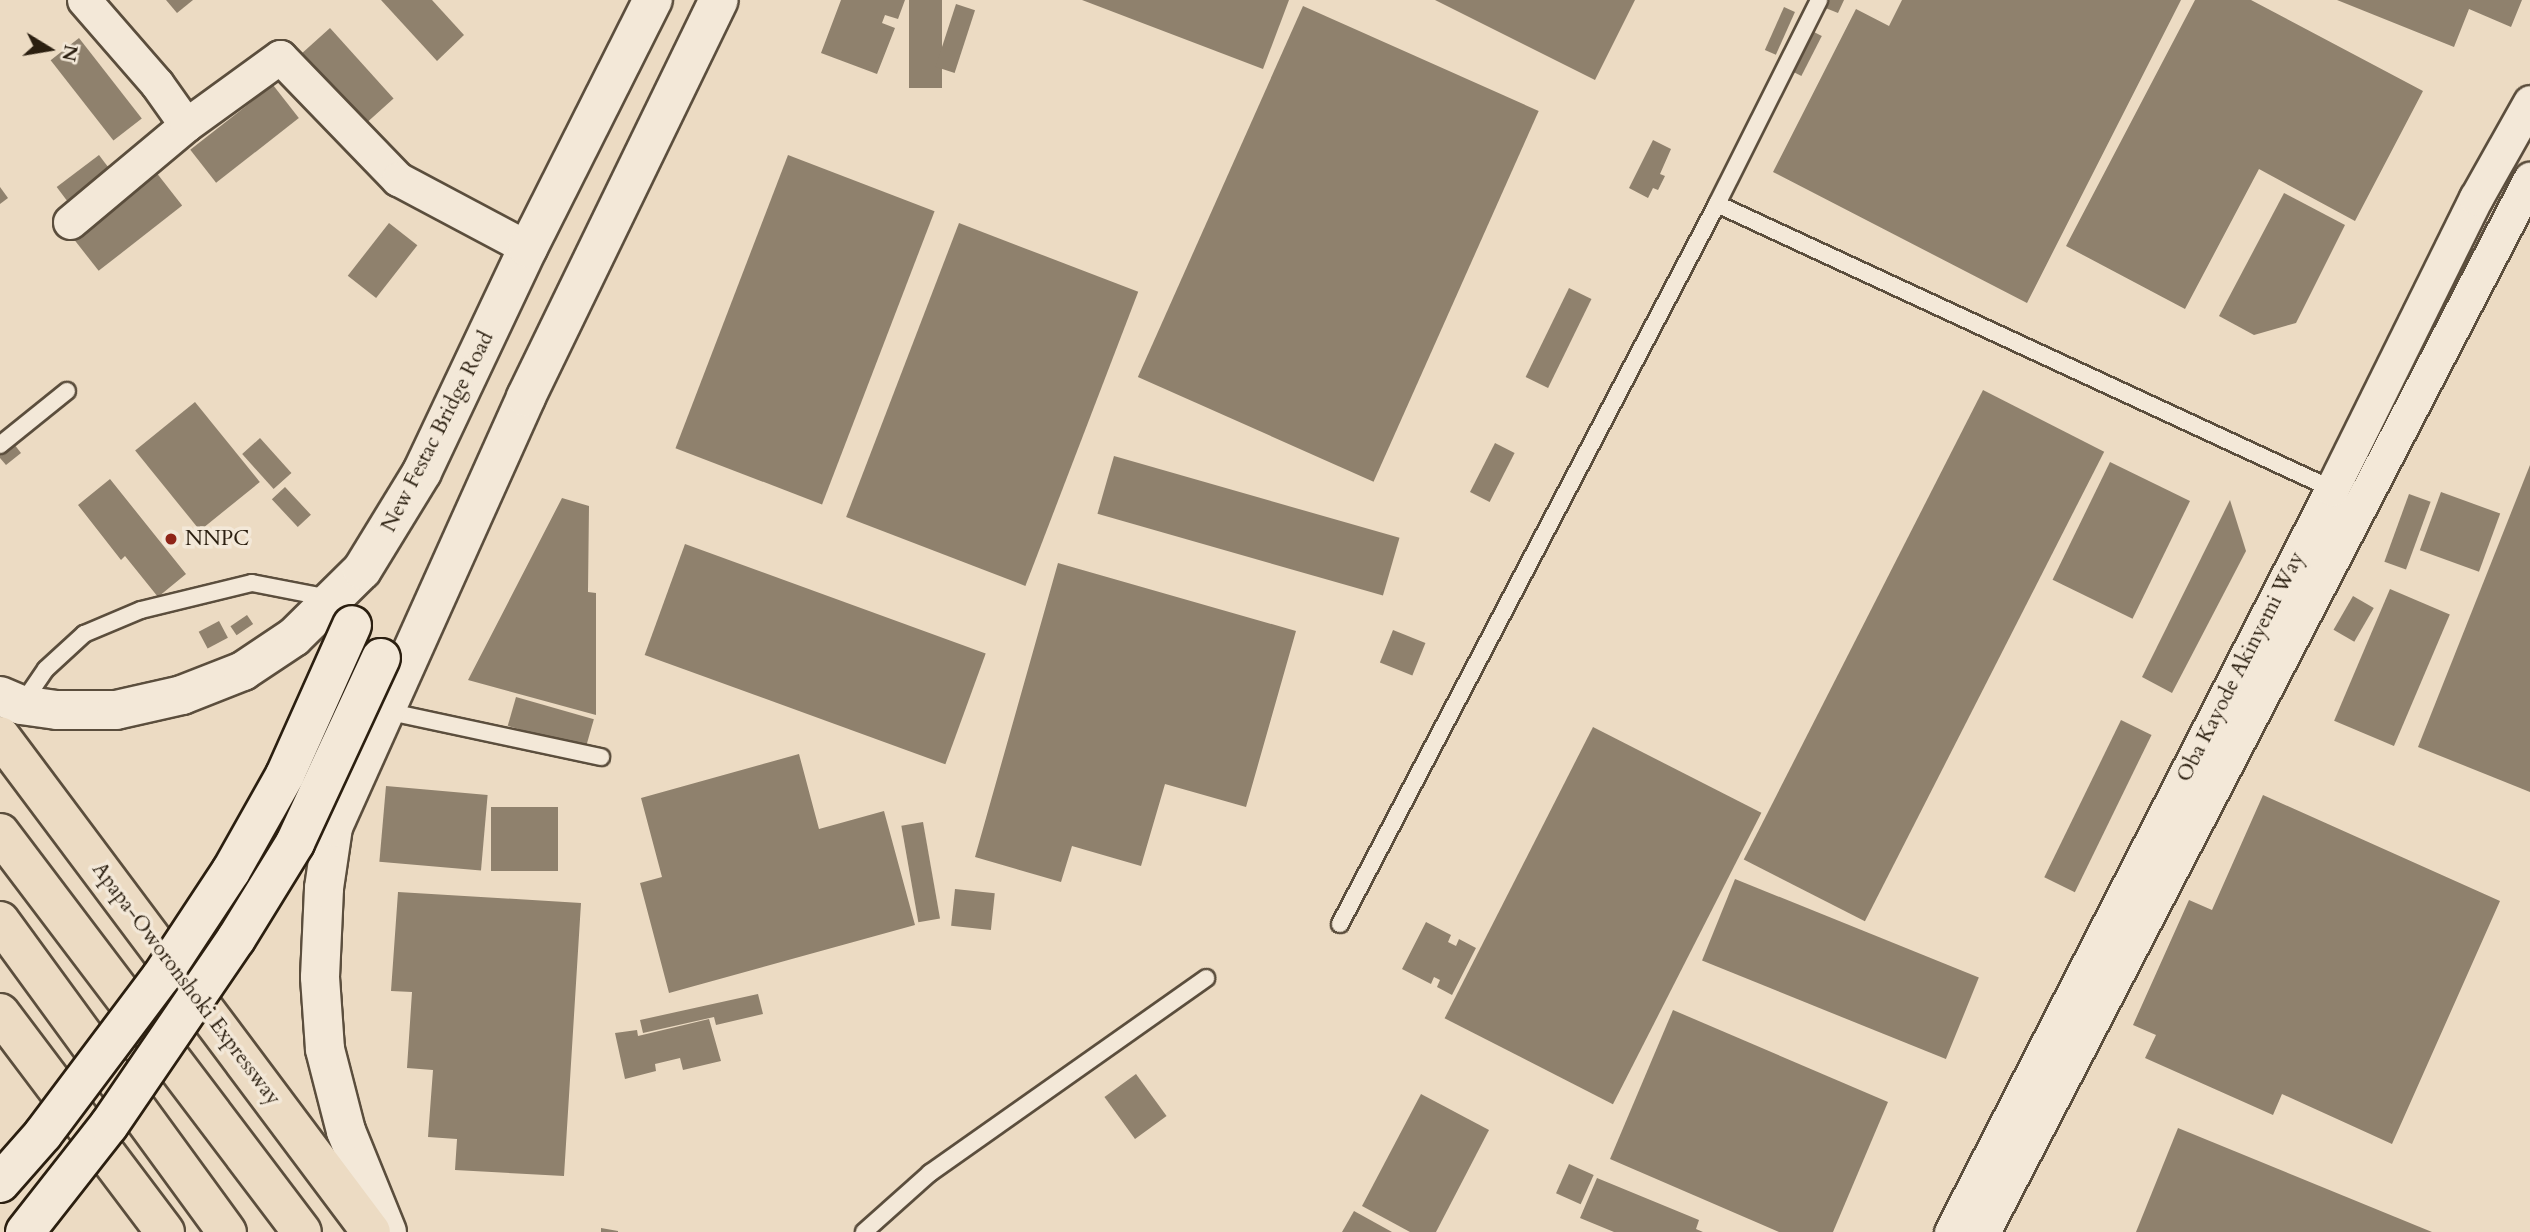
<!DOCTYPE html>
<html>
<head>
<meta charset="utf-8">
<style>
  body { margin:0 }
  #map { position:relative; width:2530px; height:1232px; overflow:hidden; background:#ecdbc3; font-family:Cardo,serif }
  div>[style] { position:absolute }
  .building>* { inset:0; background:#8f816d; transform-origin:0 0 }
  .roads { filter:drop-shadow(2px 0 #5b4e3d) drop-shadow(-2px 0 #5b4e3d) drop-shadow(0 2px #5b4e3d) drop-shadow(0 -2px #5b4e3d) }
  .lane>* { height:16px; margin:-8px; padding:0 8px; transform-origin:8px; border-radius:8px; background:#f3e8d8 }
  .street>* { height:33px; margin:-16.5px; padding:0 16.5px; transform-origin:16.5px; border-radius:16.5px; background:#f3e8d8 }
  .secondary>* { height:38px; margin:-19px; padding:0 19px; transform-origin:19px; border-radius:19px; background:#f3e8d8 }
  .primary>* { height:38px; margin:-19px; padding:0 19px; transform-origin:19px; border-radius:19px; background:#ecdbc3 }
  .highway>* { height:38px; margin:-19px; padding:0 19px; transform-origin:19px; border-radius:19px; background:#ecdbc3 }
  .bridges { filter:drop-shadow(2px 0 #2b1f10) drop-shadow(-2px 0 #2b1f10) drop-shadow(0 2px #2b1f10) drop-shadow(0 -2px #2b1f10) }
  .secondary-bridge>* { height:38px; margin:-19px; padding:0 19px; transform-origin:19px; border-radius:19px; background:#f3e8d8 }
  .dots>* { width:19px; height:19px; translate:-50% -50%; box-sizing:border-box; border:4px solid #f3e8d8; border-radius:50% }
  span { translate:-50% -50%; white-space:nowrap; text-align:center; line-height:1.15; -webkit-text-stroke:7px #f3e8d8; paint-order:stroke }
  .street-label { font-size:21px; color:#2b1f10 }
  .poi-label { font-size:21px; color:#2b1f10 }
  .left { translate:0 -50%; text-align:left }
  .north { position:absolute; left:14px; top:14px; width:70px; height:70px; -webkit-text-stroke:5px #f3e8d8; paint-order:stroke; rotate:101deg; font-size:19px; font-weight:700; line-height:28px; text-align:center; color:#2b1f10 }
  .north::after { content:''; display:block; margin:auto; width:24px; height:32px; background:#2b1f10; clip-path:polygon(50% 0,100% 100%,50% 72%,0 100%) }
</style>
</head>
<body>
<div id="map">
  <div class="building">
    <div style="clip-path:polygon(166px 0,193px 0,177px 13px)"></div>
    <div style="clip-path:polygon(381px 0,432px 0,464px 35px,437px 61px)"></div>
    <div style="clip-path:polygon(841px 0,905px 0,898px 19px,885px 15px,882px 23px,895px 28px,877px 74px,821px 53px)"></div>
    <div style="left:909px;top:0;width:33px;height:88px"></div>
    <div style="clip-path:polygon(1082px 0,1289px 0,1263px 69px)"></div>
    <div style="clip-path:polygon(1435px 0,1635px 0,1595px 80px)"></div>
    <div style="clip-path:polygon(1826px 0,1844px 0,1838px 13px,1823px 7px)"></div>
    <div style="clip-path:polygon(1902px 0,2181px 0,2027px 303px,1773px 172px,1856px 9px,1889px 26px)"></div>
    <div style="clip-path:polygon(2195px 0,2251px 0,2423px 91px,2355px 221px,2259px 169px,2185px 309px,2066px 246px)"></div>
    <div style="clip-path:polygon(2337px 0,2522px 0,2511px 27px,2469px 9px,2454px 47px)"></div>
    <div style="left:956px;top:4px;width:20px;height:66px;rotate:18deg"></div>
    <div style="left:1303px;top:6px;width:258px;height:406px;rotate:24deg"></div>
    <div style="left:1784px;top:7px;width:12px;height:47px;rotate:24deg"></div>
    <div style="left:330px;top:28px;width:95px;height:40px;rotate:48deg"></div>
    <div style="left:1812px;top:31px;width:11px;height:45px;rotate:27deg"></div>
    <div style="left:79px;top:38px;width:102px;height:36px;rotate:52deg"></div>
    <div style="left:273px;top:85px;width:42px;height:105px;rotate:52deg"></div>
    <div style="clip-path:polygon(1653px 140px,1671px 149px,1660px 174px,1665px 176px,1658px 190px,1653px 188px,1648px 198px,1629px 188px)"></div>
    <div style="left:99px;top:155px;width:26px;height:53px;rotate:53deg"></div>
    <div style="left:788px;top:155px;width:157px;height:314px;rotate:21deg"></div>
    <div style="left:152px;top:167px;width:49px;height:106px;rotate:52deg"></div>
    <div style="clip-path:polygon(0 187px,8px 198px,0 204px)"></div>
    <div style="clip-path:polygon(2284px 193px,2345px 225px,2296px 323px,2254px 335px,2219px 316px)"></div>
    <div style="left:389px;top:223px;width:36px;height:67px;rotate:38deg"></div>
    <div style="left:959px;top:223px;width:192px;height:315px;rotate:21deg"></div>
    <div style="left:1569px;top:288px;width:25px;height:99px;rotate:26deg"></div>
    <div style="left:1983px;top:390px;width:136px;height:527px;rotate:27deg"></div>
    <div style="left:195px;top:402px;width:103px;height:77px;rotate:51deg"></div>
    <div style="left:260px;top:438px;width:47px;height:24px;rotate:48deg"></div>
    <div style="clip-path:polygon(10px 439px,21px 453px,6px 465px,0 458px,0 448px)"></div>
    <div style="left:1495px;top:443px;width:22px;height:55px;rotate:27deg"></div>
    <div style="left:1114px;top:456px;width:297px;height:60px;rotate:16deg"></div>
    <div style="left:2110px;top:462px;width:89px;height:131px;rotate:26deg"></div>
    <div style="clip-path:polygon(2530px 465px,2530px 792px,2418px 747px)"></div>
    <div style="clip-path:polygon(110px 479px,186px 574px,158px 597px,125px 556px,121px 560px,78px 505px)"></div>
    <div style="left:285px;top:487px;width:38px;height:18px;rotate:47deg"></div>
    <div style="left:2441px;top:492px;width:63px;height:62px;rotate:20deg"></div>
    <div style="left:2409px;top:494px;width:23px;height:72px;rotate:20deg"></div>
    <div style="clip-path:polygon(562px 498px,589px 506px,588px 592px,596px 593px,596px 715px,468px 680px)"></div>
    <div style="clip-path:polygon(2230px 500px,2246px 551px,2172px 693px,2142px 677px)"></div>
    <div style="left:685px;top:544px;width:320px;height:118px;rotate:20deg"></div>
    <div style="clip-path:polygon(1058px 563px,1296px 631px,1246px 807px,1165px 784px,1141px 866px,1072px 846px,1061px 882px,975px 857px)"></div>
    <div style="left:2390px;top:589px;width:65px;height:143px;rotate:23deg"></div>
    <div style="left:2353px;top:596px;width:24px;height:39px;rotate:30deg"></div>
    <div style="left:247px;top:615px;width:11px;height:20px;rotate:56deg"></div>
    <div style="left:219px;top:621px;width:19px;height:23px;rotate:62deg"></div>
    <div style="left:1393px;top:630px;width:35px;height:35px;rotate:22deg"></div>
    <div style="left:516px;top:697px;width:81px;height:30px;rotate:16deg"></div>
    <div style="left:2121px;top:720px;width:34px;height:175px;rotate:26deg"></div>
    <div style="left:1593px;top:727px;width:189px;height:327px;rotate:27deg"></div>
    <div style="clip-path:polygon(799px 754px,819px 829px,884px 811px,915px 925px,669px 993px,640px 883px,662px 877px,641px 798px)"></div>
    <div style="left:386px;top:786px;width:102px;height:76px;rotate:5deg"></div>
    <div style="clip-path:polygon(2263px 795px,2500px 901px,2392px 1144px,2282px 1094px,2273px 1115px,2145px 1058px,2156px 1035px,2133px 1025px,2189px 900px,2212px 910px)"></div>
    <div style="left:491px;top:807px;width:67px;height:64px"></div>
    <div style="left:923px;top:822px;width:98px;height:22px;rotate:80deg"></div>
    <div style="left:1735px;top:879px;width:263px;height:88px;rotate:22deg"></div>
    <div style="left:955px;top:889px;width:40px;height:37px;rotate:6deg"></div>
    <div style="clip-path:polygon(398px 892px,581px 903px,564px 1176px,455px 1170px,457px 1139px,428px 1137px,433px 1070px,407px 1068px,412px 992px,391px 991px)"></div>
    <div style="clip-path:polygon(1426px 922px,1451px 935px,1448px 942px,1456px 946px,1459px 939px,1476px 948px,1452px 995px,1437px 987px,1440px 980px,1434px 977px,1431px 984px,1402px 969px)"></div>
    <div style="clip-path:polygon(758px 994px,763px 1014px,716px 1025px,714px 1017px,643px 1033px,640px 1020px)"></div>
    <div style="clip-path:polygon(1673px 1010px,1888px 1102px,1833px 1232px,1779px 1232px,1610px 1159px)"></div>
    <div style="clip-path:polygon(709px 1019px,721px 1061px,683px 1070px,680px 1058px,655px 1064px,656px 1071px,625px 1079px,615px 1033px,637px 1030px,638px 1036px)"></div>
    <div style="left:1136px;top:1074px;width:52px;height:39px;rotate:54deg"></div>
    <div style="clip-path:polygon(1421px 1094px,1489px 1130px,1436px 1232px,1410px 1232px,1362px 1206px)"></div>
    <div style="clip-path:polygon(2178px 1128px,2432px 1232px,2136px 1232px)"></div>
    <div style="left:1569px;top:1164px;width:27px;height:32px;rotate:24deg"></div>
    <div style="clip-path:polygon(1597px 1178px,1699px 1220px,1696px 1229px,1703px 1232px,1614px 1232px,1580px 1218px)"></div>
    <div style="clip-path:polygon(1354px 1211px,1392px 1232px,1342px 1232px)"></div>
    <div style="clip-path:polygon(601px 1228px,618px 1231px,618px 1232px,601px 1232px)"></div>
  </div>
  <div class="roads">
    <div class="lane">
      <div style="left:1717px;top:204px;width:678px;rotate:24.86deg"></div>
      <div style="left:0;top:445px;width:86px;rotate:-38.9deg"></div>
      <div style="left:22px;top:704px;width:42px;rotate:-55.6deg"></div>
      <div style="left:46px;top:669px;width:52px;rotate:-42.6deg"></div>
      <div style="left:84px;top:634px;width:62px;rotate:-22.8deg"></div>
      <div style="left:141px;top:610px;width:114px;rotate:-13.7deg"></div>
      <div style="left:252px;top:583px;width:78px;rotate:11deg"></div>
      <div style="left:386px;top:711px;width:220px;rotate:12.1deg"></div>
      <div style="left:1340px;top:924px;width:813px;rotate:-62.36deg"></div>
      <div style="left:1717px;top:204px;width:228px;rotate:-63.4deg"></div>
      <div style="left:864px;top:1232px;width:89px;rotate:-41.8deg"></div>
      <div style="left:930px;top:1173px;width:338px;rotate:-35.2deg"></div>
    </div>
    <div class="street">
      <div style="left:84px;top:0;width:111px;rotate:49deg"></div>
      <div style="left:157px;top:84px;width:50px;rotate:54.7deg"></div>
      <div style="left:70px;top:222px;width:151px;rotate:-39.9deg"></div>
      <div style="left:186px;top:125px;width:116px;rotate:-35.9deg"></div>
      <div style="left:280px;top:57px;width:170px;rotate:46deg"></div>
      <div style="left:398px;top:179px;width:147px;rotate:28deg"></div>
      <div style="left:1951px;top:1232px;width:835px;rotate:-62.85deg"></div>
      <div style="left:2332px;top:489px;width:325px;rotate:-63.7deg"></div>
      <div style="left:2476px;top:198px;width:110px;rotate:-60.6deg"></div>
      <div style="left:1983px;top:1232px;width:1187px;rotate:-62.55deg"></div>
    </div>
    <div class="secondary">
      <div style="left:0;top:696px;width:23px;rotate:23deg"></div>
      <div style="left:21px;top:705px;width:36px;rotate:8deg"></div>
      <div style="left:57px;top:710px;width:59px"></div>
      <div style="left:116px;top:710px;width:68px;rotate:-12.8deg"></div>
      <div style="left:182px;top:695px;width:66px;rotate:-21.5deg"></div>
      <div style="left:243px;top:671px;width:61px;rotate:-33.7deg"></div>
      <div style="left:294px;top:637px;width:95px;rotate:-44.6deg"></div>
      <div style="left:362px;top:570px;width:115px;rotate:-58.5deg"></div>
      <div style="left:422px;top:472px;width:248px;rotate:-64.7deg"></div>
      <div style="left:528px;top:248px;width:278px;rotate:-63.3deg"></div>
      <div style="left:387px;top:1232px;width:109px;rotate:-112.1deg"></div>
      <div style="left:346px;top:1131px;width:85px;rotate:-104.4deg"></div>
      <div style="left:325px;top:1049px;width:72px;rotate:-94deg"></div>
      <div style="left:320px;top:977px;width:89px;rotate:-87.4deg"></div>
      <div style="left:324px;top:888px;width:62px;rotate:-81.6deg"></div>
      <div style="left:333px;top:827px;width:471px;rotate:-65.8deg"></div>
      <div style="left:526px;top:397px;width:441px;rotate:-64.1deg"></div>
    </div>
    <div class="primary">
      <div style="left:0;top:736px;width:619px;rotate:53.2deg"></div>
      <div style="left:0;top:1013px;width:274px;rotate:53deg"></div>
    </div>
    <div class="highway">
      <div style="left:0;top:833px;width:500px;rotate:52.88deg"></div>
      <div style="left:0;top:921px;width:385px;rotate:53.9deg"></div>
    </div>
  </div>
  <div class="bridges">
    <div class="secondary-bridge">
      <div style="left:0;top:1183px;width:65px;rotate:-48.7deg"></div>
      <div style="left:43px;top:1134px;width:196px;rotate:-53.1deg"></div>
      <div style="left:161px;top:977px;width:127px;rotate:-56.6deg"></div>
      <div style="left:231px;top:871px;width:110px;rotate:-60.6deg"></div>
      <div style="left:285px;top:775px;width:164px;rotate:-65.9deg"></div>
      <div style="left:25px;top:1232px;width:136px;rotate:-51.9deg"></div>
      <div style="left:109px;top:1125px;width:225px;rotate:-55.7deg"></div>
      <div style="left:236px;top:939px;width:113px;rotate:-58.4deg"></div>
      <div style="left:295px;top:843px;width:204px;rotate:-65.1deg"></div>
    </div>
  </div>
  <div class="dots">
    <div style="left:171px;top:539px;background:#8f2418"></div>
  </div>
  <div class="street-label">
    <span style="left:438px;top:432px;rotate:-63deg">New Festac Bridge Road</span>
    <span style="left:2241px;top:667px;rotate:-63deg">Oba Kayode Akinyemi Way</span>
    <span style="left:186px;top:984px;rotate:53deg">Apapa-Oworonshoki Expressway</span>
  </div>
  <div class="poi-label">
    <span class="left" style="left:185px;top:539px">NNPC</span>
  </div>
  <div class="north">N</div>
</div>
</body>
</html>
